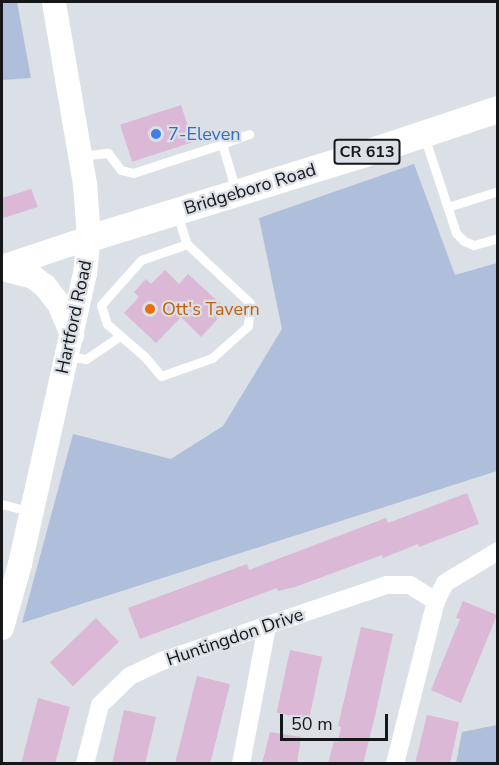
<!DOCTYPE html>
<html>
<head>
<meta charset="utf-8">
<style>
  body { margin:0 }
  #map { position:relative; width:499px; height:765px; overflow:hidden; background:#dbdfe6; font-family:"Nunito Sans",sans-serif }
  div>[style] { position:absolute }
  .green>* { inset:0; background:#afbeda }
  .building>* { inset:0; background:#dbb8d5; transform-origin:0 0 }
  .service>* { height:9px; margin:-4.5px; padding:0 4.5px; transform-origin:4.5px; border-radius:4.5px; background:#fff }
  .minor>* { height:18px; margin:-9px; padding:0 9px; transform-origin:9px; border-radius:9px; background:#fff }
  .secondary>* { height:24px; margin:-12px; padding:0 12px; transform-origin:12px; border-radius:12px; background:#fff }
  .primary>* { height:27px; margin:-13.5px; padding:0 13.5px; transform-origin:13.5px; border-radius:13.5px; background:#fff }
  .dots>* { width:16px; height:16px; translate:-50% -50%; box-sizing:border-box; border:3px solid #dbdfe6; border-radius:50% }
  span { translate:-50% -50%; white-space:nowrap; text-align:center; line-height:1.15; -webkit-text-stroke:4.5px #dbdfe6; paint-order:stroke }
  .shield-label span { padding:2px 4px; background:#dbdfe6; border:2px solid; border-radius:4px; -webkit-text-stroke-width:0 }
  .shield-label { font-size:16px; color:#151719; font-weight:700 }
  .shop-label { font-size:18px; color:#366cbe }
  .left { translate:0 -50%; text-align:left }
  .street-label { font-size:18px; color:#151719 }
  .food-label { font-size:18px; color:#c56008 }
  .frame { position:absolute; inset:0; border:3px solid #151719; pointer-events:none }
  .scale { position:absolute; left:280px; top:714px; width:108px; height:27px; box-sizing:border-box; border:3px solid #151719; border-top:0; padding-left:8px; font-size:18px; line-height:21px; white-space:nowrap; color:#151719; -webkit-text-stroke:4px #dbdfe6; paint-order:stroke }
</style>
</head>
<body>
<div id="map">
  <div class="green">
    <div style="clip-path:polygon(2px 2px,17px 2px,31px 78px,2px 80px)"></div>
    <div style="clip-path:polygon(414px 164px,455px 275px,497px 263px,497px 471px,22px 623px,73px 434px,171px 459px,223px 426px,282px 329px,259px 218px)"></div>
    <div style="clip-path:polygon(497px 725px,497px 763px,456px 763px,462px 732px)"></div>
  </div>
  <div class="building">
    <div style="left:181px;top:105px;width:39px;height:64px;rotate:72deg"></div>
    <div style="clip-path:polygon(31px 189px,38px 207px,3px 218px,2px 198px)"></div>
    <div style="clip-path:polygon(165px 270px,179px 284px,188px 274px,223px 306px,216px 313px,217px 320px,201px 337px,181px 317px,156px 343px,124px 313px,139px 297px,134px 292px,146px 279px,151px 284px)"></div>
    <div style="clip-path:polygon(467px 493px,479px 524px,419px 547px,418px 544px,383px 558px,382px 555px,295px 587px,278px 591px,277px 588px,140px 639px,128px 608px,247px 564px,249px 570px,386px 518px,388px 523px)"></div>
    <div style="clip-path:polygon(463px 601px,497px 615px,461px 703px,431px 690px,460px 619px,456px 618px)"></div>
    <div style="left:96px;top:618px;width:33px;height:64px;rotate:46deg"></div>
    <div style="clip-path:polygon(361px 627px,393px 634px,375px 716px,363px 764px,328px 764px,334px 741px,338px 742px,341px 727px,338px 726px)"></div>
    <div style="left:290px;top:650px;width:33px;height:64px;rotate:12deg"></div>
    <div style="left:197px;top:676px;width:34px;height:90px;rotate:14deg"></div>
    <div style="clip-path:polygon(38px 698px,70px 707px,55px 764px,21px 764px)"></div>
    <div style="clip-path:polygon(124px 710px,156px 717px,145px 764px,112px 764px)"></div>
    <div style="clip-path:polygon(427px 715px,459px 722px,450px 764px,415px 764px)"></div>
    <div style="clip-path:polygon(270px 732px,301px 737px,297px 764px,262px 764px)"></div>
  </div>
  <div class="service">
    <div style="left:424px;top:136px;width:102px;rotate:71.7deg"></div>
    <div style="left:456px;top:233px;width:11px;rotate:45deg"></div>
    <div style="left:464px;top:241px;width:11px;rotate:22deg"></div>
    <div style="left:474px;top:245px;width:25px;rotate:-16deg"></div>
    <div style="left:222px;top:144px;width:29px;rotate:-20deg"></div>
    <div style="left:82px;top:156px;width:26px;rotate:-7deg"></div>
    <div style="left:108px;top:153px;width:21px;rotate:53deg"></div>
    <div style="left:121px;top:170px;width:12px;rotate:14deg"></div>
    <div style="left:133px;top:173px;width:94px;rotate:-18deg"></div>
    <div style="left:222px;top:144px;width:49px;rotate:73.4deg"></div>
    <div style="left:448px;top:207px;width:52px;rotate:-17.7deg"></div>
    <div style="left:177px;top:214px;width:32px;rotate:72deg"></div>
    <div style="left:187px;top:244px;width:86px;rotate:43.1deg"></div>
    <div style="left:250px;top:303px;width:23px;rotate:95deg"></div>
    <div style="left:248px;top:326px;width:48px;rotate:138.4deg"></div>
    <div style="left:212px;top:358px;width:54px;rotate:160.6deg"></div>
    <div style="left:161px;top:376px;width:25px;rotate:-130deg"></div>
    <div style="left:145px;top:357px;width:50px;rotate:-139deg"></div>
    <div style="left:107px;top:324px;width:20px;rotate:-108deg"></div>
    <div style="left:101px;top:305px;width:60px;rotate:-48.4deg"></div>
    <div style="left:141px;top:260px;width:49px;rotate:-19.2deg"></div>
    <div style="left:67px;top:356px;width:19px;rotate:9deg"></div>
    <div style="left:86px;top:359px;width:41px;rotate:-34.1deg"></div>
    <div style="left:2px;top:504px;width:30px;rotate:15deg"></div>
  </div>
  <div class="minor">
    <div style="left:85px;top:764px;width:61px;rotate:-75.7deg"></div>
    <div style="left:100px;top:705px;width:42px;rotate:-44deg"></div>
    <div style="left:130px;top:676px;width:35px;rotate:-25deg"></div>
    <div style="left:162px;top:661px;width:237px;rotate:-18.7deg"></div>
    <div style="left:387px;top:585px;width:23px"></div>
    <div style="left:410px;top:585px;width:31px;rotate:32deg"></div>
    <div style="left:241px;top:764px;width:140px;rotate:-79.3deg"></div>
    <div style="left:395px;top:764px;width:168px;rotate:-75.9deg"></div>
    <div style="left:436px;top:601px;width:20px;rotate:-63deg"></div>
    <div style="left:445px;top:583px;width:62px;rotate:-31.1deg"></div>
  </div>
  <div class="secondary">
    <div style="left:2px;top:267px;width:92px;rotate:-18.4deg"></div>
    <div style="left:2px;top:269px;width:32px;rotate:14deg"></div>
    <div style="left:33px;top:277px;width:15px;rotate:37deg"></div>
    <div style="left:45px;top:286px;width:23px;rotate:52deg"></div>
    <div style="left:59px;top:304px;width:34px;rotate:67deg"></div>
    <div style="left:2px;top:628px;width:66px;rotate:-74.3deg"></div>
    <div style="left:20px;top:564px;width:297px;rotate:-77.4deg"></div>
    <div style="left:85px;top:274px;width:36px;rotate:-84deg"></div>
    <div style="left:89px;top:238px;width:54px;rotate:-94.2deg"></div>
    <div style="left:85px;top:184px;width:185px;rotate:-99.7deg"></div>
  </div>
  <div class="primary">
    <div style="left:89px;top:238px;width:286px;rotate:-17.1deg"></div>
    <div style="left:362px;top:154px;width:143px;rotate:-18.3deg"></div>
  </div>
  <div class="dots">
    <div style="left:156px;top:134px;background:#3f7fe0"></div>
    <div style="left:150px;top:309px;background:#e8710a"></div>
  </div>
  <div class="shield-label">
    <span style="left:367px;top:152px">CR 613</span>
  </div>
  <div class="shop-label">
    <span class="left" style="left:168px;top:134px">7-Eleven</span>
  </div>
  <div class="street-label">
    <span style="left:250px;top:189px;rotate:-17deg">Bridgeboro Road</span>
    <span style="left:74px;top:317px;rotate:-78deg">Hartford Road</span>
    <span style="left:235px;top:637px;rotate:-19deg">Huntingdon Drive</span>
  </div>
  <div class="food-label">
    <span class="left" style="left:162px;top:309px">Ott's Tavern</span>
  </div>
  <div class="frame"></div>
  <div class="scale">50 m</div>
</div>
</body>
</html>
